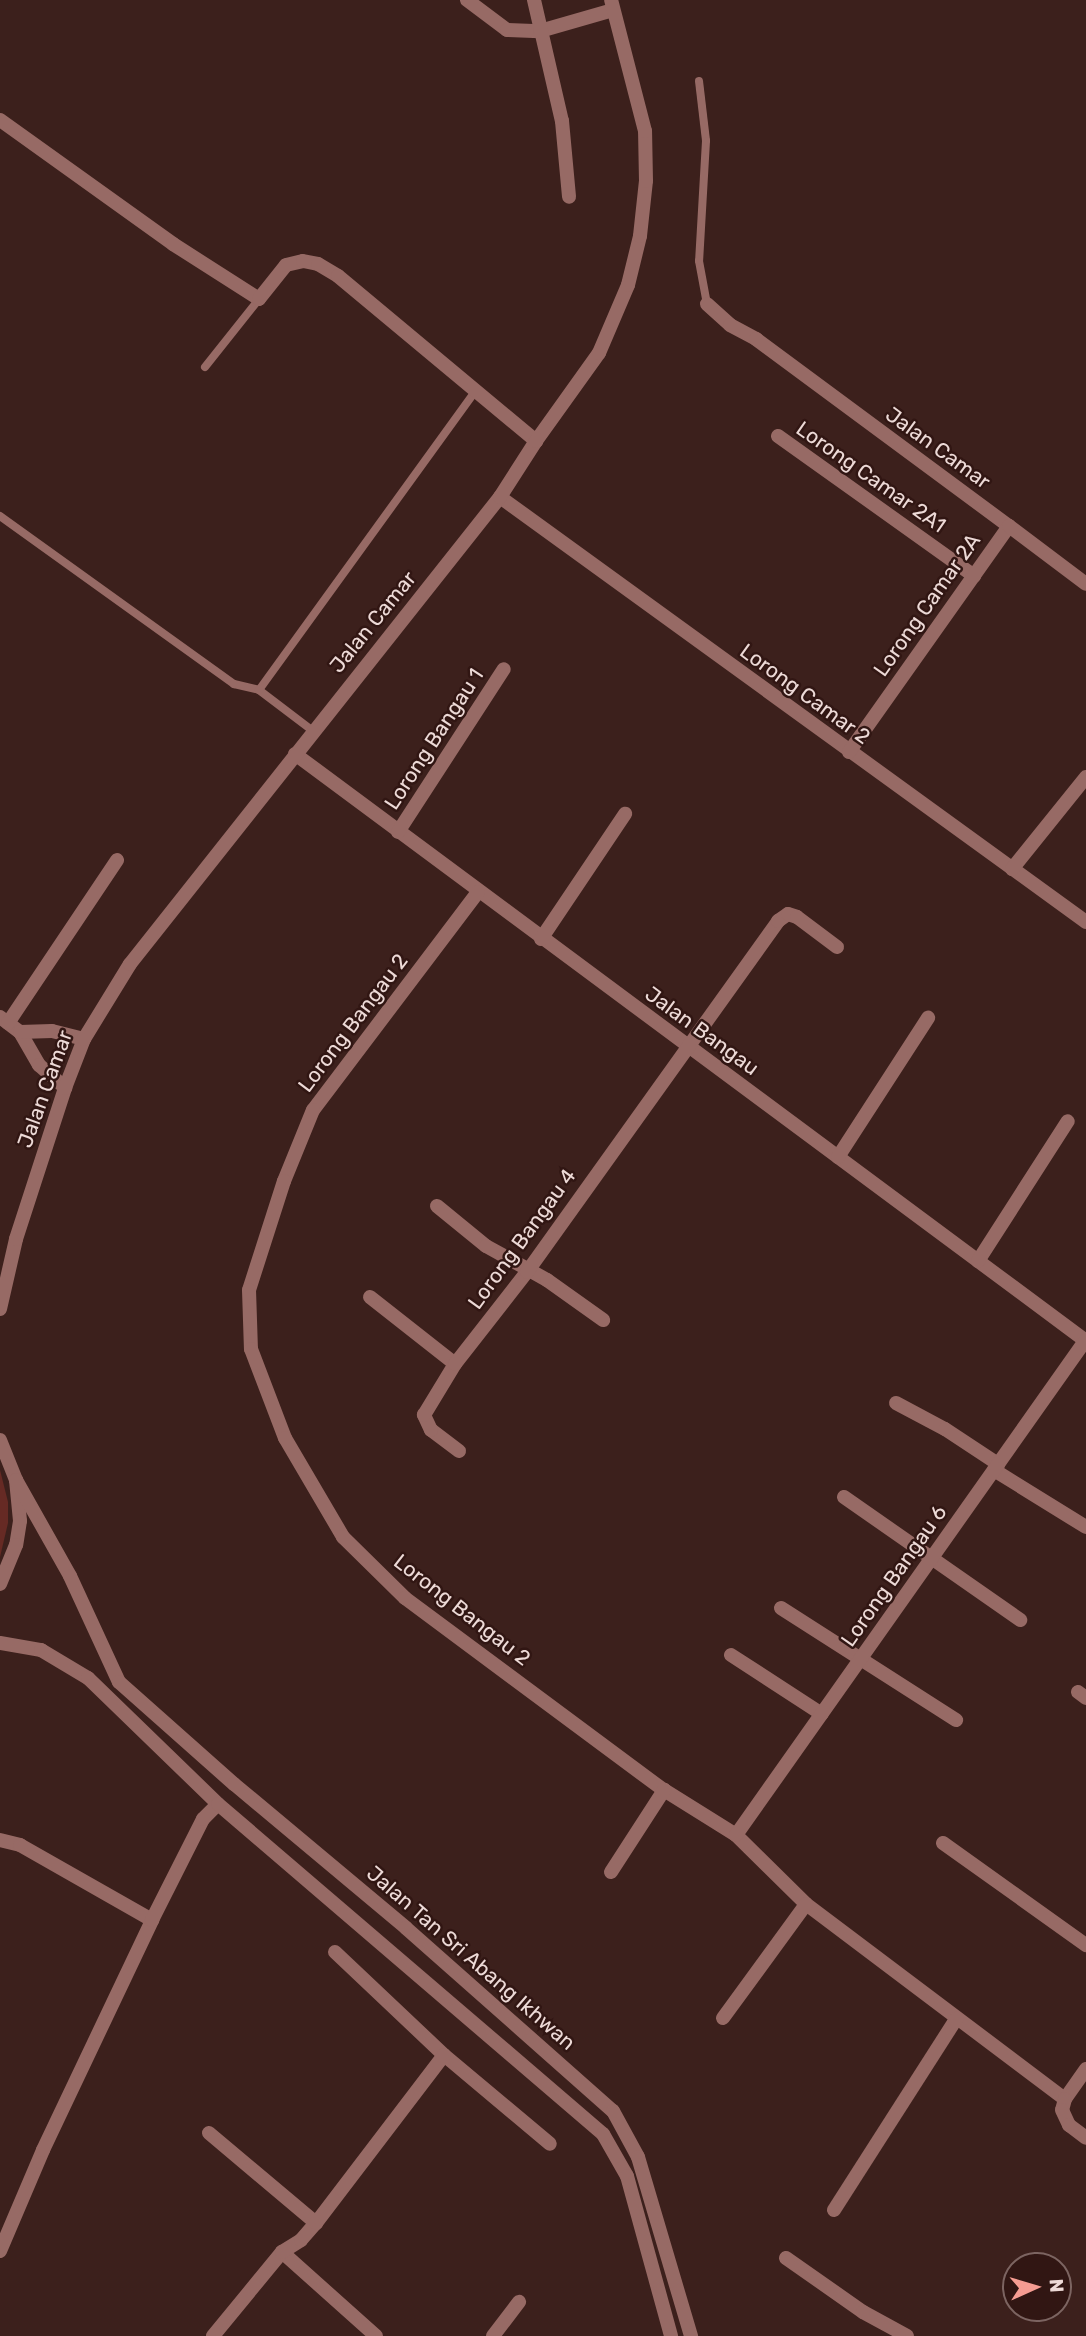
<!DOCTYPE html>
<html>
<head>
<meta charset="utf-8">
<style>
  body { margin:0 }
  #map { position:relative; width:1086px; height:2336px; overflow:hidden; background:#3c201c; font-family:Rubik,sans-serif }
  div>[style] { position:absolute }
  .green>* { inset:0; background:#662a24 }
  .service>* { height:8px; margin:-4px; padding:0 4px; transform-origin:4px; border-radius:4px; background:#976a65 }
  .minor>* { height:14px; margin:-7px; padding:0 7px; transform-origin:7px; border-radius:7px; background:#976a65 }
  .tertiary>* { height:14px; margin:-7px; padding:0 7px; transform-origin:7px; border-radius:7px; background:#976a65 }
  span { translate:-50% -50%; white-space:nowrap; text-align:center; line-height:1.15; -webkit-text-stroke:5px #311613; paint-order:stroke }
  .street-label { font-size:21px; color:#eddad7 }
  .north { position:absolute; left:1002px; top:2252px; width:70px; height:70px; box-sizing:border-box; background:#311613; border:2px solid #7c6461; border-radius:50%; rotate:86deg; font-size:19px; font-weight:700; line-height:28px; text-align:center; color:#eddad7 }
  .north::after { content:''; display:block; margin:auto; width:24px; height:32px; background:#f59c92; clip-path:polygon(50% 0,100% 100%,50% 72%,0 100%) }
</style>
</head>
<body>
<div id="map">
  <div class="green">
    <div style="clip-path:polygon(0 1470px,8px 1502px,8px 1523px,0 1557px)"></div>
  </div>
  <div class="service">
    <div style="left:699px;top:81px;width:60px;rotate:83.3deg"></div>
    <div style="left:706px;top:141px;width:120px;rotate:93.3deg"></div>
    <div style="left:699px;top:261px;width:44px;rotate:79.5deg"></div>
    <div style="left:205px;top:367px;width:87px;rotate:-51.5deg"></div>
    <div style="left:0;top:516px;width:288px;rotate:35.7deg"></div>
    <div style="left:234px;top:684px;width:26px;rotate:13deg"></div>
    <div style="left:259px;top:690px;width:68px;rotate:37.2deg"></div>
    <div style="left:259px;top:690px;width:368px;rotate:-54.1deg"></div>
  </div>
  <div class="minor">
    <div style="left:467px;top:0;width:50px;rotate:36.9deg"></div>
    <div style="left:507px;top:30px;width:33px;rotate:2deg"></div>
    <div style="left:540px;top:31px;width:76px;rotate:-16deg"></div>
    <div style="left:534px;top:0;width:124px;rotate:77deg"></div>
    <div style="left:562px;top:121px;width:76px;rotate:84.7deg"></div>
    <div style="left:0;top:120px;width:213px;rotate:35.6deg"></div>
    <div style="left:173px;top:244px;width:102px;rotate:32.6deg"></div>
    <div style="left:259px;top:299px;width:43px;rotate:-51.5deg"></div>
    <div style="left:286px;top:265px;width:17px;rotate:-13deg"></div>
    <div style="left:303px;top:261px;width:15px;rotate:11deg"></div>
    <div style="left:318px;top:264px;width:23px;rotate:31deg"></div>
    <div style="left:338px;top:276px;width:258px;rotate:39.8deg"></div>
    <div style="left:707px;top:304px;width:31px;rotate:42deg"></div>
    <div style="left:730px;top:325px;width:30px;rotate:28deg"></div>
    <div style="left:756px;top:339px;width:315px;rotate:36.5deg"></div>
    <div style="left:778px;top:436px;width:241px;rotate:35.5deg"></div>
    <div style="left:500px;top:497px;width:724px;rotate:35.95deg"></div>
    <div style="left:849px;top:752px;width:277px;rotate:-54.7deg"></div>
    <div style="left:1009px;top:526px;width:96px;rotate:37deg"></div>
    <div style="left:295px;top:754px;width:985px;rotate:36.58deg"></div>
    <div style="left:398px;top:832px;width:194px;rotate:-57deg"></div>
    <div style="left:1012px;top:869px;width:118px;rotate:-51.2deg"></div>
    <div style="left:478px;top:892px;width:273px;rotate:127.1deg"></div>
    <div style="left:313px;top:1110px;width:77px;rotate:112.2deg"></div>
    <div style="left:284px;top:1181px;width:114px;rotate:107.8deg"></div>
    <div style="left:249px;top:1290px;width:59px;rotate:88.1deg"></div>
    <div style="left:251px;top:1349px;width:95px;rotate:69.1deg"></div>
    <div style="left:285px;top:1438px;width:115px;rotate:59.6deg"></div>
    <div style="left:343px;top:1537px;width:87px;rotate:44.5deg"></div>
    <div style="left:405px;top:1598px;width:322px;rotate:36.6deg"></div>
    <div style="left:664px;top:1790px;width:85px;rotate:32deg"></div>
    <div style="left:736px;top:1835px;width:98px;rotate:44.6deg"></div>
    <div style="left:806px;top:1904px;width:324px;rotate:37deg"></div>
    <div style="left:541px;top:939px;width:151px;rotate:-56.1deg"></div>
    <div style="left:0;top:1017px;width:25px;rotate:37deg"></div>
    <div style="left:20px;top:1032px;width:38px;rotate:60deg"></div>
    <div style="left:39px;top:1065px;width:35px;rotate:41deg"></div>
    <div style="left:8px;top:1023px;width:196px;rotate:-56.2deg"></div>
    <div style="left:20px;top:1032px;width:32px;rotate:-2deg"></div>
    <div style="left:52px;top:1031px;width:33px;rotate:14deg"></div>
    <div style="left:838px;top:1157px;width:166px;rotate:-57.1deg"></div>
    <div style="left:437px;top:1206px;width:63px;rotate:39.2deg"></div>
    <div style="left:486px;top:1246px;width:70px;rotate:29.1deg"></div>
    <div style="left:547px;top:1280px;width:69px;rotate:35.5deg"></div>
    <div style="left:978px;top:1261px;width:166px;rotate:-57.3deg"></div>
    <div style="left:370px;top:1297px;width:108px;rotate:38.2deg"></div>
    <div style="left:0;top:1309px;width:72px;rotate:-77.1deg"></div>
    <div style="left:16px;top:1239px;width:159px;rotate:-72deg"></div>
    <div style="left:65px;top:1088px;width:53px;rotate:-68.8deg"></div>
    <div style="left:84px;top:1039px;width:88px;rotate:-58.5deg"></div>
    <div style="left:130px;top:964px;width:596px;rotate:-51.61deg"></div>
    <div style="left:500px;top:497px;width:67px;rotate:-57.3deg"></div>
    <div style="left:536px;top:441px;width:108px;rotate:-54.4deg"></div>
    <div style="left:599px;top:353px;width:74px;rotate:-66.9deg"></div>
    <div style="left:628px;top:285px;width:50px;rotate:-76.2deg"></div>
    <div style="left:640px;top:236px;width:55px;rotate:-83.8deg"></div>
    <div style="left:646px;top:181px;width:50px;rotate:-91.1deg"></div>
    <div style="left:645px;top:131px;width:135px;rotate:-104.5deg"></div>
    <div style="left:896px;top:1403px;width:55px;rotate:28deg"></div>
    <div style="left:945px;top:1429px;width:64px;rotate:33.4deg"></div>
    <div style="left:459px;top:1451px;width:35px;rotate:-143deg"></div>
    <div style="left:431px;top:1430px;width:17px;rotate:-115deg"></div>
    <div style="left:424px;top:1415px;width:60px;rotate:-58.7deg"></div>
    <div style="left:455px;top:1364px;width:117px;rotate:-52deg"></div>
    <div style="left:527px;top:1272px;width:432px;rotate:-54.4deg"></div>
    <div style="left:778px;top:921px;width:12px;rotate:-35deg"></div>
    <div style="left:788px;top:914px;width:9px;rotate:18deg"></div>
    <div style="left:797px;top:917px;width:50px;rotate:36.9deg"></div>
    <div style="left:994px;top:1470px;width:108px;rotate:31.8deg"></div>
    <div style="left:844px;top:1497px;width:215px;rotate:34.9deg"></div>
    <div style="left:781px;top:1608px;width:208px;rotate:32.6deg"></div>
    <div style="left:731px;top:1655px;width:108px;rotate:33deg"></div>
    <div style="left:1078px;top:1692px;width:10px;rotate:37deg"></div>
    <div style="left:736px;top:1835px;width:605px;rotate:-54.76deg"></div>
    <div style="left:0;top:1840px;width:21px;rotate:14deg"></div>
    <div style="left:20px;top:1845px;width:152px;rotate:29.6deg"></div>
    <div style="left:943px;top:1843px;width:176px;rotate:35.5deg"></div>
    <div style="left:611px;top:1872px;width:98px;rotate:-57.1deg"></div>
    <div style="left:335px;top:1952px;width:150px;rotate:43.4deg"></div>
    <div style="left:444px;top:2055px;width:138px;rotate:40deg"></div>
    <div style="left:723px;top:2018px;width:141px;rotate:-53.9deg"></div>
    <div style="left:1086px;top:2069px;width:37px;rotate:125deg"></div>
    <div style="left:1065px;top:2099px;width:11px;rotate:105deg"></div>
    <div style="left:1062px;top:2110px;width:17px;rotate:65deg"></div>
    <div style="left:1069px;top:2125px;width:21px;rotate:37deg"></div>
    <div style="left:209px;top:2133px;width:140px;rotate:40.1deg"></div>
    <div style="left:834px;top:2210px;width:227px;rotate:-57.4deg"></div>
    <div style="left:0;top:2251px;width:110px;rotate:-66.9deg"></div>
    <div style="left:43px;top:2150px;width:255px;rotate:-64.6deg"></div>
    <div style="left:152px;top:1920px;width:113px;rotate:-63.2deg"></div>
    <div style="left:203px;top:1819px;width:21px;rotate:-45deg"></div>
    <div style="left:282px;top:2252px;width:126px;rotate:41.8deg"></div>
    <div style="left:786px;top:2258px;width:94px;rotate:35deg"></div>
    <div style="left:863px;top:2312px;width:50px;rotate:28.6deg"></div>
    <div style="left:213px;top:2336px;width:109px;rotate:-50.6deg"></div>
    <div style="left:282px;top:2252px;width:22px;rotate:-32deg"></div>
    <div style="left:301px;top:2240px;width:23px;rotate:-49deg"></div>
    <div style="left:316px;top:2223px;width:211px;rotate:-52.7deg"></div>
    <div style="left:493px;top:2336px;width:43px;rotate:-52.6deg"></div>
  </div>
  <div class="tertiary">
    <div style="left:0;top:1440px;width:43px;rotate:68.2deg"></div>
    <div style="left:16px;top:1480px;width:41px;rotate:84.4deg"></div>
    <div style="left:20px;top:1521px;width:24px;rotate:99deg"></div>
    <div style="left:16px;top:1545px;width:42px;rotate:112.3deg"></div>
    <div style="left:16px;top:1480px;width:110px;rotate:60.6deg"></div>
    <div style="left:70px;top:1576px;width:117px;rotate:65.2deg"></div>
    <div style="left:119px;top:1682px;width:154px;rotate:41.6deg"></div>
    <div style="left:234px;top:1784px;width:224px;rotate:39.9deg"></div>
    <div style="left:406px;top:1928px;width:276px;rotate:41.5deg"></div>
    <div style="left:613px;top:2111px;width:52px;rotate:61.5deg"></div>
    <div style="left:638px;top:2157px;width:187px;rotate:73.5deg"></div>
    <div style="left:0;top:1643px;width:42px;rotate:9.7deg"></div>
    <div style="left:41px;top:1650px;width:55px;rotate:30.8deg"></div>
    <div style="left:88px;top:1678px;width:181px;rotate:44.1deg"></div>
    <div style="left:218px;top:1804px;width:507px;rotate:40.6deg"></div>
    <div style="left:603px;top:2134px;width:48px;rotate:60.3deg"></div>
    <div style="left:627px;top:2176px;width:166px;rotate:74.6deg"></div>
  </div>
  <div class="street-label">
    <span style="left:938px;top:448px;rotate:36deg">Jalan Camar</span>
    <span style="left:871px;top:477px;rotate:35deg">Lorong Camar 2A1</span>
    <span style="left:927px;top:605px;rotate:-55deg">Lorong Camar 2A</span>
    <span style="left:373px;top:622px;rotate:-51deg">Jalan Camar</span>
    <span style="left:805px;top:694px;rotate:36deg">Lorong Camar 2</span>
    <span style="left:434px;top:739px;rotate:-57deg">Lorong Bangau 1</span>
    <span style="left:353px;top:1023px;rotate:-53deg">Lorong Bangau 2</span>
    <span style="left:702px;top:1031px;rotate:36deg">Jalan Bangau</span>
    <span style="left:45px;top:1089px;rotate:-70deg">Jalan Camar</span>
    <span style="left:522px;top:1239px;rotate:-54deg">Lorong Bangau 4</span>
    <span style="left:894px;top:1576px;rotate:-55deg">Lorong Bangau 6</span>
    <span style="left:462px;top:1610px;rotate:38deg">Lorong Bangau 2</span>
    <span style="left:471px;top:1958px;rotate:41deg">Jalan Tan Sri Abang Ikhwan</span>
  </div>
  <div class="north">N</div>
</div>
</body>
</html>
